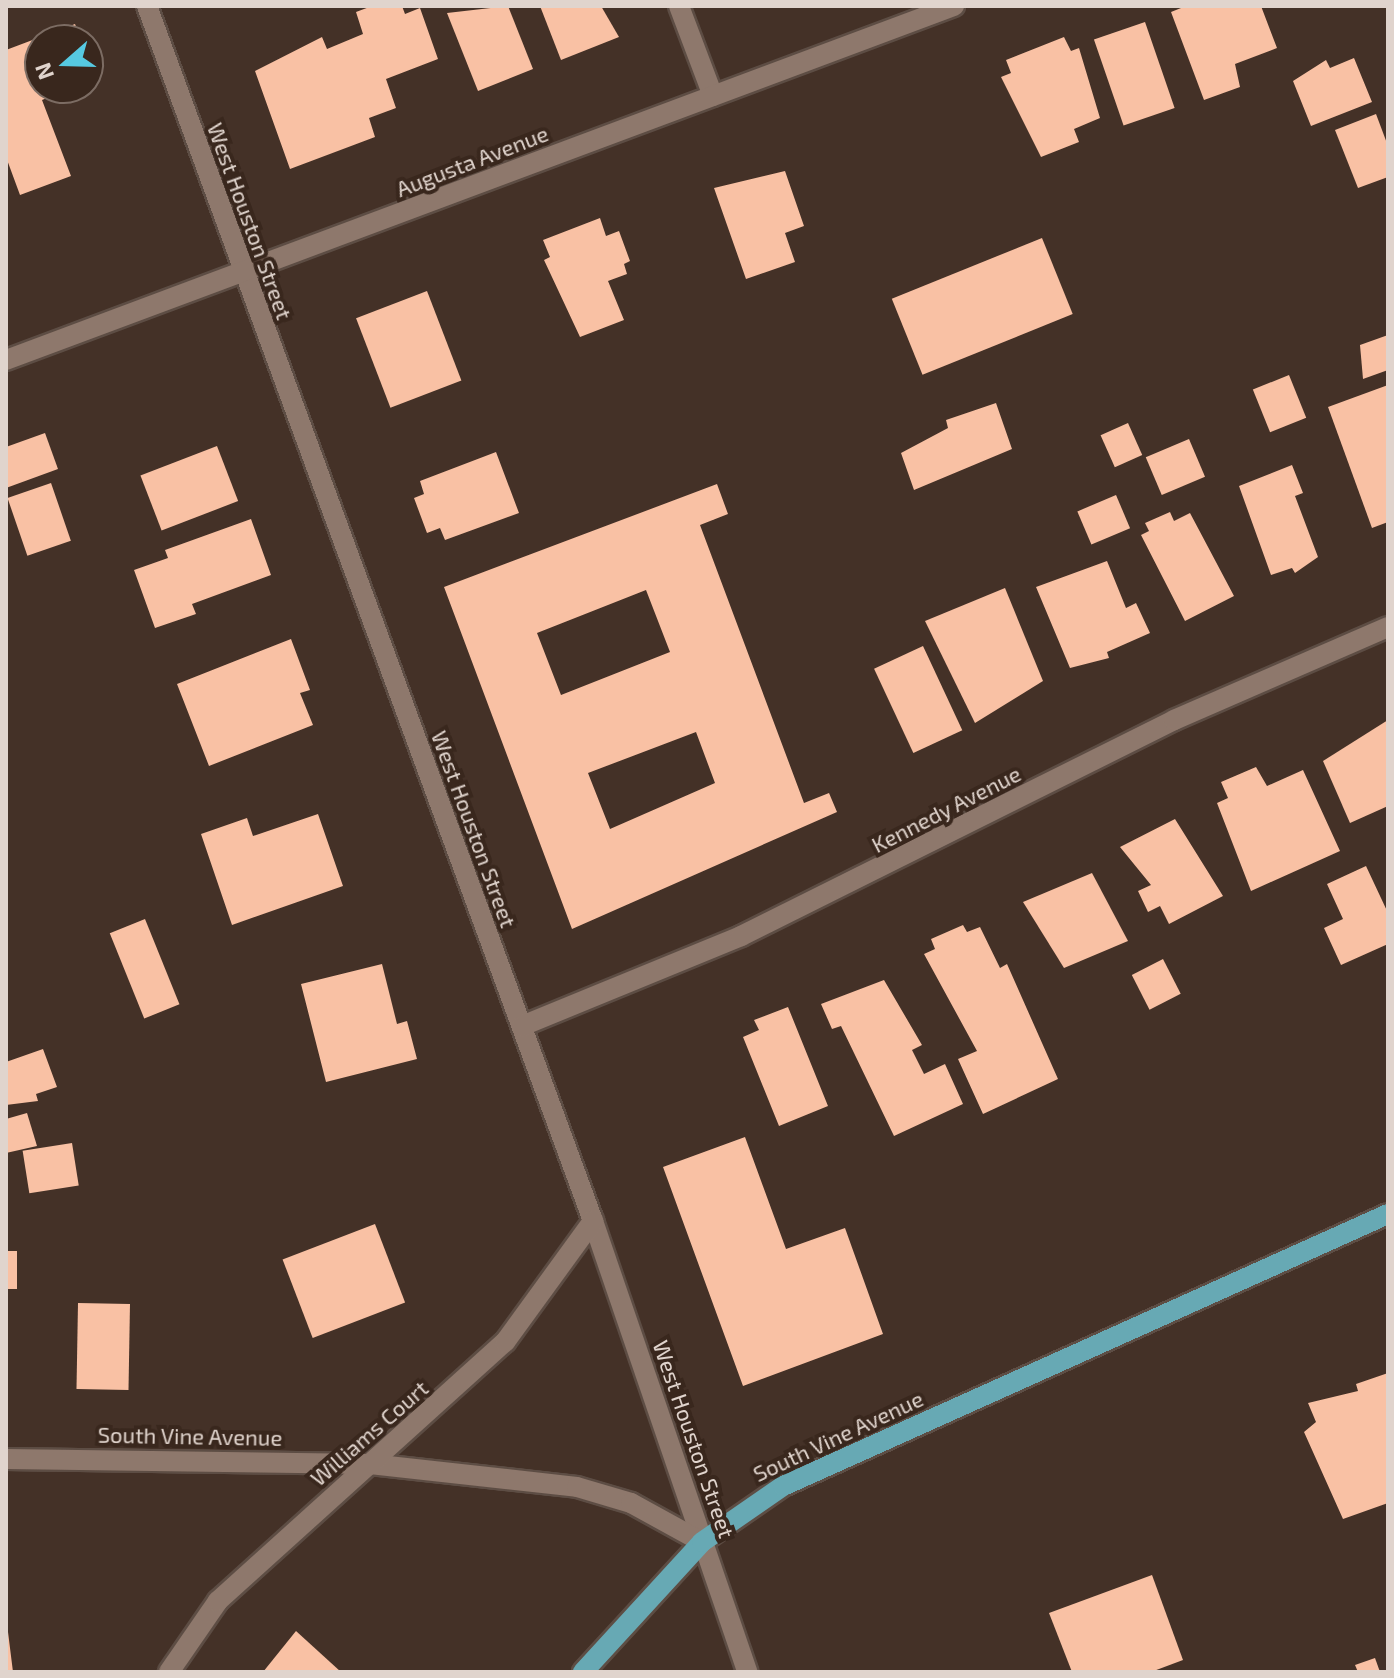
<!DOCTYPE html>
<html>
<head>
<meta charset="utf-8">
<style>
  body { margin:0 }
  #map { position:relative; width:1394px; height:1678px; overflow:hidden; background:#443127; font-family:"Exo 2",sans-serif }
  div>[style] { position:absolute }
  .building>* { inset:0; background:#f9c1a4; transform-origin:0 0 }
  .roads { filter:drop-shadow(2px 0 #5d4d44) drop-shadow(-2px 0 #5d4d44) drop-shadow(0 2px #5d4d44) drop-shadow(0 -2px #5d4d44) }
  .minor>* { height:20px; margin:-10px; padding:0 10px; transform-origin:10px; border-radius:10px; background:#8e786c }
  .major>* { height:20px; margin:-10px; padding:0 10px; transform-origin:10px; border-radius:10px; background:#67a9b4 }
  span { translate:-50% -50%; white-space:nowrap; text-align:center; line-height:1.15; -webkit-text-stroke:8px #39271d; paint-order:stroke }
  .street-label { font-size:22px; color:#e0d4cd }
  .frame { position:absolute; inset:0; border:8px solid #e0d4cd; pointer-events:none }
  .north { position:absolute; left:24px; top:24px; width:80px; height:80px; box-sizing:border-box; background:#39271d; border:2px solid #7c6c63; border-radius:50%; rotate:250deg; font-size:22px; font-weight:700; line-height:32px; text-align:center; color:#e0d4cd }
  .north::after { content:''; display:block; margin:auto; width:28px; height:36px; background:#56c9e1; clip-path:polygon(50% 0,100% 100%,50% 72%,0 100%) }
</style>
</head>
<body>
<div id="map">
  <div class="building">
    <div style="clip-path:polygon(372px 6px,402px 6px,405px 14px,420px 8px,438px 59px,386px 79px,396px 108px,369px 118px,375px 137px,290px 169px,255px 71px,322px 37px,327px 49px,363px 34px,356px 12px)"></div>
    <div style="clip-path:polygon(508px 6px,533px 69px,478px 91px,447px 13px)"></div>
    <div style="clip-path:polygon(540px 6px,601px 6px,619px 37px,561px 60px)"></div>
    <div style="clip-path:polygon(1186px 6px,1261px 6px,1277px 48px,1235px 64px,1240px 87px,1204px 100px,1171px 12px)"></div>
    <div style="left:1145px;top:22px;width:91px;height:54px;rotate:71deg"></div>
    <div style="clip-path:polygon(75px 24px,81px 40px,40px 40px,40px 88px,71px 88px,42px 100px,71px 176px,20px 195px,6px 157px,6px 50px)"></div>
    <div style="clip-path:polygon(1064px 37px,1071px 51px,1079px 48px,1100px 118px,1074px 129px,1079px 142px,1041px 157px,1001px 77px,1011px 73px,1006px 60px)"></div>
    <div style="clip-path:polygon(1354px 58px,1372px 102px,1311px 126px,1293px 81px,1326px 60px,1330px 68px)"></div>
    <div style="clip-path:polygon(1376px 114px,1388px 146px,1388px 177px,1358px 188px,1335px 130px)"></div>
    <div style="clip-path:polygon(785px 171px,804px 226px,785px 233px,795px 262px,746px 279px,714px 188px)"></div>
    <div style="clip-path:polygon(600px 218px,606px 236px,619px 231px,630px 261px,624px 264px,627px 274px,608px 281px,624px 320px,580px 337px,544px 260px,550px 257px,543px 240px)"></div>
    <div style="left:1042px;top:238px;width:82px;height:162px;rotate:68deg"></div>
    <div style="left:427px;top:291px;width:96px;height:76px;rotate:69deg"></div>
    <div style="clip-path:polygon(1388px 335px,1388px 370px,1363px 379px,1360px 345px)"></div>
    <div style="left:1289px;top:375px;width:46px;height:39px;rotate:68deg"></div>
    <div style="clip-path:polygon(1388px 385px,1388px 522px,1372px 528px,1328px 407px)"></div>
    <div style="clip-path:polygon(996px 403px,1012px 449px,914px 490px,901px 453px,948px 428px,946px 420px)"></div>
    <div style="left:1128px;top:423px;width:35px;height:30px;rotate:66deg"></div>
    <div style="clip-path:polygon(45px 433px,58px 469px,6px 488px,6px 447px)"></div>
    <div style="left:1189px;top:439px;width:41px;height:47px;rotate:67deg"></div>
    <div style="left:217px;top:446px;width:59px;height:82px;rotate:69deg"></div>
    <div style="clip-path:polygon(496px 452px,519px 513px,445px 540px,440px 528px,427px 533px,414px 498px,424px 494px,420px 481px)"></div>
    <div style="clip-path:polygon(1292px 465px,1303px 493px,1295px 496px,1318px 557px,1295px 573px,1292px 568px,1271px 575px,1239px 486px)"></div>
    <div style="left:51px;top:483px;width:61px;height:46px;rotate:71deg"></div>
    <div style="clip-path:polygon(evenodd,717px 484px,728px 514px,700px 525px,804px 803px,829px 793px,837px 812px,572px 929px,444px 587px,717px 484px,646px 590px,670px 652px,561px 695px,537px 633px,646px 590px,717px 484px,696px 732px,715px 783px,610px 829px,588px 773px,696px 732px)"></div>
    <div style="left:1116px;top:495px;width:36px;height:42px;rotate:67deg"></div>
    <div style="clip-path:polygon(1170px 512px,1174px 521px,1190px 513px,1234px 596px,1185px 621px,1141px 535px,1149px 531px,1145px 523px)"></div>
    <div style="clip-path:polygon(251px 519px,271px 575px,192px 604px,196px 614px,155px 628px,134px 570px,168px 558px,165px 550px)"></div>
    <div style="clip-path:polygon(1107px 561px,1126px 608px,1136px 603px,1150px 633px,1107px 652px,1109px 658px,1070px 668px,1036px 587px)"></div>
    <div style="clip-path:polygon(1005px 588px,1043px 681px,975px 723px,925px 621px)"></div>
    <div style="clip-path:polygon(291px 639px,310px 690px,300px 693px,313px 725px,209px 766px,177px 684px)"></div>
    <div style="left:923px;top:646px;width:93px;height:54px;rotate:65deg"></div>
    <div style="clip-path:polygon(1388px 720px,1388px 806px,1350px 823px,1323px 761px)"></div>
    <div style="clip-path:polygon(1256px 767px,1267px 786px,1303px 770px,1340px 851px,1251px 891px,1217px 803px,1228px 798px,1221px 782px)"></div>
    <div style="clip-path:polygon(318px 814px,343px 886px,232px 925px,201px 834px,247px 818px,253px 836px)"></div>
    <div style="clip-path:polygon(1175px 819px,1223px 896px,1169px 924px,1160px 906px,1148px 912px,1138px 891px,1151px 885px,1120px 847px)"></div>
    <div style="clip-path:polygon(1366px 866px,1388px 913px,1388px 944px,1341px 965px,1324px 928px,1343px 919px,1327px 884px)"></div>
    <div style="clip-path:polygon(1092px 873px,1128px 941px,1064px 968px,1023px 902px)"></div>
    <div style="left:145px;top:919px;width:92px;height:38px;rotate:68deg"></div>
    <div style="clip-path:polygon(963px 925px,967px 932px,980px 927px,1000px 968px,1007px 964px,1058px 1079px,983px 1114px,958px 1059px,977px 1051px,924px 954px,935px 949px,931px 939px)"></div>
    <div style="left:1163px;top:959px;width:39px;height:35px;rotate:63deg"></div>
    <div style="clip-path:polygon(382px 964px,397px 1024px,407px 1021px,417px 1059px,326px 1082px,301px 984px)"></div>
    <div style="clip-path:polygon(884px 980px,922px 1045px,912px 1050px,924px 1074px,945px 1064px,963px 1104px,894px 1136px,841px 1026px,832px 1029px,821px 1004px)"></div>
    <div style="clip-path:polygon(788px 1007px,828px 1106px,779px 1126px,743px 1037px,759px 1030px,754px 1020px)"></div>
    <div style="clip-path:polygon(43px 1049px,57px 1087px,36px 1094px,38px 1101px,6px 1105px,6px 1062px)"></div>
    <div style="clip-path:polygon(27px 1113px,37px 1146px,6px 1153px,6px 1119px)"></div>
    <div style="clip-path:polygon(745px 1137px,786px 1249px,845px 1228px,883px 1334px,743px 1386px,663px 1167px)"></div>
    <div style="left:72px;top:1143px;width:43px;height:50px;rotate:81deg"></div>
    <div style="left:375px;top:1224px;width:84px;height:99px;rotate:69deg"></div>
    <div style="left:17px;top:1251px;width:38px;height:11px;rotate:90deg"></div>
    <div style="left:78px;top:1303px;width:52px;height:86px;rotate:1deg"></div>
    <div style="clip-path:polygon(1388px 1373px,1388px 1503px,1343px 1519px,1304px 1432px,1316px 1422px,1308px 1403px,1358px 1391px,1356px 1384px)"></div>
    <div style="clip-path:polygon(1152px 1575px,1183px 1660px,1151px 1672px,1072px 1672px,1049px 1613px)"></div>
    <div style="clip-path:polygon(296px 1631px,341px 1672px,263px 1672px)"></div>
    <div style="clip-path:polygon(6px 1632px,8px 1632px,13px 1672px,6px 1672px)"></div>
    <div style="clip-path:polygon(1375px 1658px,1380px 1672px,1358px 1672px,1355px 1665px)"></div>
  </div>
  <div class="roads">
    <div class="minor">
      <div style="left:147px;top:6px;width:1294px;rotate:69.84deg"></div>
      <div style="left:593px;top:1221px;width:477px;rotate:71.1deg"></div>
      <div style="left:679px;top:6px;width:96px;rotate:69.3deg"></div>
      <div style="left:6px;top:360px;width:1012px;rotate:-20.48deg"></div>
      <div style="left:522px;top:1026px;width:237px;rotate:-22.3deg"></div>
      <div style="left:741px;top:936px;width:484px;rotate:-26.5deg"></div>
      <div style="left:1174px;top:720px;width:233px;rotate:-23.5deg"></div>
      <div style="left:6px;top:1459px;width:364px;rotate:0.8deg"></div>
      <div style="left:370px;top:1464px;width:208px;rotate:6.3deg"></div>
      <div style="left:577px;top:1487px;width:56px;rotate:16.5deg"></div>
      <div style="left:631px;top:1503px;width:81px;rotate:28.8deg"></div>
      <div style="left:169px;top:1672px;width:86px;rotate:-55.4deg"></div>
      <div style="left:218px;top:1601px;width:387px;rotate:-42.1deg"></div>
      <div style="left:505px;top:1342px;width:150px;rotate:-54deg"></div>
    </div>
    <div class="major">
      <div style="left:583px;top:1672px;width:176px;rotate:-47.5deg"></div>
      <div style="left:702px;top:1542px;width:98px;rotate:-34.7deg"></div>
      <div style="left:783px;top:1486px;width:663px;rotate:-24.21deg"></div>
    </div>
  </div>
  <div class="street-label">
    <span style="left:472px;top:161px;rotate:-21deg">Augusta Avenue</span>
    <span style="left:250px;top:221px;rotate:70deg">West Houston Street</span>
    <span style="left:946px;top:809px;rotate:-27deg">Kennedy Avenue</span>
    <span style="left:474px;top:829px;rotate:70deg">West Houston Street</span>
    <span style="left:369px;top:1433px;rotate:-41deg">Williams Court</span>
    <span style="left:190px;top:1436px;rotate:1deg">South Vine Avenue</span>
    <span style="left:838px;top:1436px;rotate:-25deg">South Vine Avenue</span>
    <span style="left:694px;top:1439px;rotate:71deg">West Houston Street</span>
  </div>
  <div class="frame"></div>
  <div class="north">N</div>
</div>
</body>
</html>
